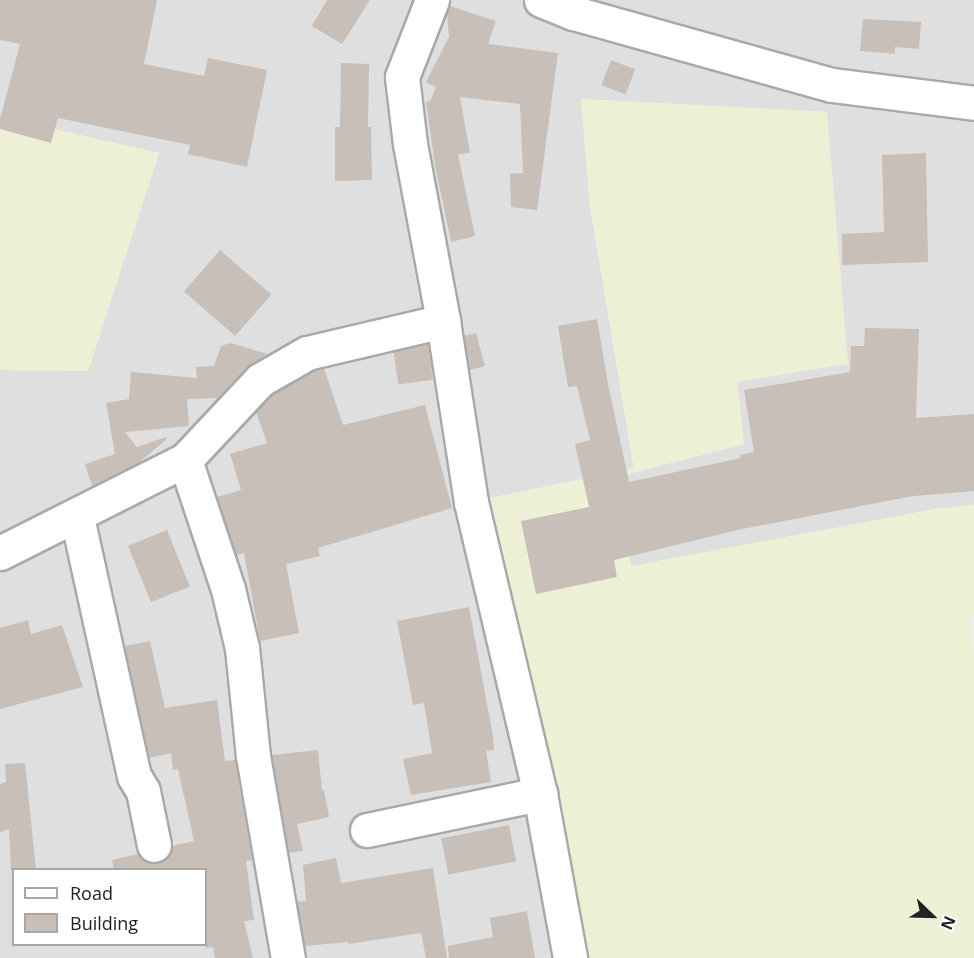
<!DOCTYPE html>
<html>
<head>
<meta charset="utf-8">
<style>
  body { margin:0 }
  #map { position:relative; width:974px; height:958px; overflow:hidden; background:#f2efe9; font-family:"Open Sans",sans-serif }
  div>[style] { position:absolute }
  .residential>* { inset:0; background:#e0dfdf }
  .farmland>* { inset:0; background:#eef0d5 }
  .building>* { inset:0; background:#c7bfb8; transform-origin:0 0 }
  .roads { filter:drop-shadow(2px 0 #a9a9a9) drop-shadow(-2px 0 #a9a9a9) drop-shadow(0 2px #a9a9a9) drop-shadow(0 -2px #a9a9a9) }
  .minor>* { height:33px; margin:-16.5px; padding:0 16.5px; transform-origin:16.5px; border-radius:16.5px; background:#fff }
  span { translate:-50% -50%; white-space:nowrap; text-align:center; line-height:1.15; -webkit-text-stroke:4.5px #fff; paint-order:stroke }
  .legend { position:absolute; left:12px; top:868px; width:195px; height:78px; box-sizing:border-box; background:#fff; border:2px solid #a7a7a7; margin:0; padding:8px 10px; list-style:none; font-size:18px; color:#222 }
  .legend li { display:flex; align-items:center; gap:12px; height:30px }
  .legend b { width:30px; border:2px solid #a7a7a7 }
  .north { position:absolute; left:902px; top:886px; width:60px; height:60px; -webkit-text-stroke:4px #fff; paint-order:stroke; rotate:113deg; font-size:16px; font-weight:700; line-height:24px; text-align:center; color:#222 }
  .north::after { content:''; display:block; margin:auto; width:21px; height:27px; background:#222; clip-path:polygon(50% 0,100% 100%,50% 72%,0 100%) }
</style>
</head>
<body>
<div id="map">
  <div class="residential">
    <div style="clip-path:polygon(evenodd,0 0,974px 0,974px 505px,935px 509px,631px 567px,616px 477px,744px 444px,737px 383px,827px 112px,581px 99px,590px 206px,634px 469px,471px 502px,570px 958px,0 958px,0 370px,88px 371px,159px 153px,0 117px,0 0,14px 870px,206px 870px,206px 944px,14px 944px,14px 870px)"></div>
  </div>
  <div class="farmland">
    <div style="clip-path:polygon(581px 99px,827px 112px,848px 364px,737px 382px,744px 444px,616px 477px,631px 566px,935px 509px,974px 505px,974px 616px,970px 617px,974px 659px,974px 958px,570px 958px,471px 502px,634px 468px,590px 206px)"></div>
    <div style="clip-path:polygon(0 117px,159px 153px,88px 371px,0 370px)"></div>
  </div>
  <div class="building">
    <div style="clip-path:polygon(0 0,157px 0,144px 64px,204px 76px,208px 58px,267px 70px,247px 167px,188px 154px,190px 145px,58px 118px,51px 143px,0 129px,0 119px,20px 44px,0 40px)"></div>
    <div style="clip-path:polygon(327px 0,370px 0,342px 44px,312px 26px)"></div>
    <div style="clip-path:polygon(450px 6px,496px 21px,488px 44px,558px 53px,537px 210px,511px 207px,510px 174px,523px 173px,520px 104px,460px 97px,470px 153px,458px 154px,475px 236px,451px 242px,435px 165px,426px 102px,430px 101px,436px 87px,426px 82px,449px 37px,447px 13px)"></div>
    <div style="clip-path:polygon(863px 19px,921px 22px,919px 49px,895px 47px,895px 54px,860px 51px)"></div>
    <div style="left:611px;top:60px;width:26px;height:27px;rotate:21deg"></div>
    <div style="clip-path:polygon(341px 63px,369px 64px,368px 127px,371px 127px,372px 180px,335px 181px,335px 127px,340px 127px)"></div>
    <div style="clip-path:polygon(926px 153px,928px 262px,842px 265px,842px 234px,884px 232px,882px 155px)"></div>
    <div style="left:220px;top:250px;width:68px;height:55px;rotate:41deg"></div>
    <div style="clip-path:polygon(597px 319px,608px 384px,629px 482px,741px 458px,740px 455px,754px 452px,744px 390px,850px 372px,851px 346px,864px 346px,865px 328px,919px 329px,916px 418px,974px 414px,974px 491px,913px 496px,742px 529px,614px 560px,617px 577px,536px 594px,521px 521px,589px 507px,575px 444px,590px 440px,577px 386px,568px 387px,558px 326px)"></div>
    <div style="clip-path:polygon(476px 333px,485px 366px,470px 370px,464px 336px)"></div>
    <div style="clip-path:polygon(231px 343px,267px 354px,247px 367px,218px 398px,187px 399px,189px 426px,125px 432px,137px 447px,166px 437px,167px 439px,138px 463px,92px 486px,85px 464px,115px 454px,106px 403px,129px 399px,131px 372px,197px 378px,196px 367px,214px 366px,221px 346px)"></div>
    <div style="left:428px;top:345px;width:35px;height:35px;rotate:82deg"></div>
    <div style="clip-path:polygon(324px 368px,343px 425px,425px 405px,452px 508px,318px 548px,320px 556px,286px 564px,299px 633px,260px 641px,244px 553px,237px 555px,217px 497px,241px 490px,230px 454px,267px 443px,256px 412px,272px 395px,314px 371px)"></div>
    <div style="left:167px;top:530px;width:61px;height:42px;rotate:68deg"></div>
    <div style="clip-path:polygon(469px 607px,493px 736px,494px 750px,486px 751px,491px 782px,411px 795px,403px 759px,432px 753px,424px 703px,413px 705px,397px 621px)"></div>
    <div style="clip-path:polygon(28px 620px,31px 634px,62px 625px,83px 687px,0 709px,0 628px)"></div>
    <div style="clip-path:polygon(150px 641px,165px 708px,217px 700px,225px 761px,235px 760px,252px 860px,246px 861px,254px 920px,244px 921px,253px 958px,215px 958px,213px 947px,206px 948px,206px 870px,114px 870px,112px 860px,138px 854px,148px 863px,158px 863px,167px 859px,172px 846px,194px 841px,178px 769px,173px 770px,171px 753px,149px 758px,125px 646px)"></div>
    <div style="clip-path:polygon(318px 750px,322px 791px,324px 790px,329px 817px,297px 824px,303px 851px,289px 853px,272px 755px)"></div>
    <div style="clip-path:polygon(25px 763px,36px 870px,11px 870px,9px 829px,0 832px,0 784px,6px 782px,5px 764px)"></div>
    <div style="left:509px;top:825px;width:37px;height:69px;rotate:79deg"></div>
    <div style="clip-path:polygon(336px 858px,341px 883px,433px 868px,447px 958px,426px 958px,421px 933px,348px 944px,348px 942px,305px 946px,297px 902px,306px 901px,303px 865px)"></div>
    <div style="clip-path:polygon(527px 911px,535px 958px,449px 958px,448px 946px,493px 937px,490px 918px)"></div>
  </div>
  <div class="roads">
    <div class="minor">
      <div style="left:432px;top:0;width:83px;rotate:111.3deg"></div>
      <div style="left:402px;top:77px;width:67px;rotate:83.2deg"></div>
      <div style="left:410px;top:144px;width:180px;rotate:79.4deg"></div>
      <div style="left:443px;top:321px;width:183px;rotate:81.2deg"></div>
      <div style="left:471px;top:502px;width:300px;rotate:76.7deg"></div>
      <div style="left:540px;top:794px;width:167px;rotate:79.6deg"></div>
      <div style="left:541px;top:0;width:35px;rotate:22deg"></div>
      <div style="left:574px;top:13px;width:268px;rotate:15.6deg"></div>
      <div style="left:832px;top:85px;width:143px;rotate:7.2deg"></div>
      <div style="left:185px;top:460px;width:136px;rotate:71.6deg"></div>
      <div style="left:228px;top:589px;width:61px;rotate:76.7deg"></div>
      <div style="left:242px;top:648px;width:109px;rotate:84.2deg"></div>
      <div style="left:253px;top:756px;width:205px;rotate:80.2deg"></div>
      <div style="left:77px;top:517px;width:265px;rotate:77.6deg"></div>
      <div style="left:134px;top:776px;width:17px;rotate:59deg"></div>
      <div style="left:143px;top:791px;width:55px;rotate:78.5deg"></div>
      <div style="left:0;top:553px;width:207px;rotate:-26.7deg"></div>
      <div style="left:185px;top:460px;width:110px;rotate:-46.8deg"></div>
      <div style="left:260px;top:380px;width:54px;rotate:-29.9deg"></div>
      <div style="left:307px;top:353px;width:140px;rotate:-13.2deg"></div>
      <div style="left:367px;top:830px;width:177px;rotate:-11.8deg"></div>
    </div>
  </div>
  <ul class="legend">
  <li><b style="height:8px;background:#fff"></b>Road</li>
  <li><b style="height:16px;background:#c7bfb8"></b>Building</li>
  </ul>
  <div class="north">N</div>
</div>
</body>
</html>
